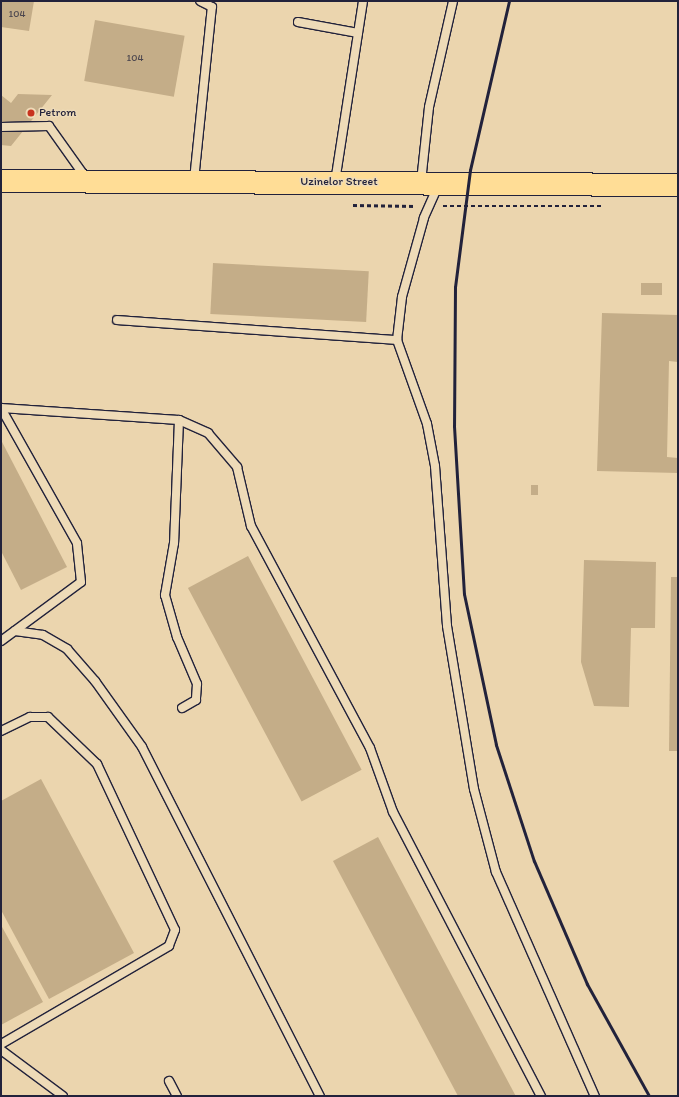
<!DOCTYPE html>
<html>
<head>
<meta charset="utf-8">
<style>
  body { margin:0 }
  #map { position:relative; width:679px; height:1097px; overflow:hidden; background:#ebd5ae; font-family:Itim,sans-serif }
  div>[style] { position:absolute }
  .building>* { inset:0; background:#c4ad88; transform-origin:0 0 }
  .path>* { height:2.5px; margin-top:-1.25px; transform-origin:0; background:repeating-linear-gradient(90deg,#22223b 0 4px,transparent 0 7px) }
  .roads { filter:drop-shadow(1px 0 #22223b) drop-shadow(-1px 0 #22223b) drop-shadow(0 1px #22223b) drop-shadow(0 -1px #22223b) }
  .service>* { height:8px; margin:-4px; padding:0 4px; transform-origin:4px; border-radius:4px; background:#eedbb8 }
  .primary>* { height:22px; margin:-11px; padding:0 11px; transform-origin:11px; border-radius:11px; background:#ffdd96 }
  .rail>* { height:3px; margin:-1.5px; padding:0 1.5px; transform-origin:1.5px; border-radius:1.5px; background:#22223b }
  .dots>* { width:11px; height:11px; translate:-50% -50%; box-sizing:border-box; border:2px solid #eedbb8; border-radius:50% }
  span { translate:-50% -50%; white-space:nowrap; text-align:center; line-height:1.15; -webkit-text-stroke:3px #eedbb8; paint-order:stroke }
  .number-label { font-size:10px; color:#4a454e }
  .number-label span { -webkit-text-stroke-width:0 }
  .poi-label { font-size:12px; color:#22223b }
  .left { translate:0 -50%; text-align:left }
  .street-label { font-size:12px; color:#22223b }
  .frame { position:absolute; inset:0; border:2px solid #22223b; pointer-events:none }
</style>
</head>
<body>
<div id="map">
  <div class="building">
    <div style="clip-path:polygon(1px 1px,34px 1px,29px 31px,1px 27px)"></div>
    <div style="left:95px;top:20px;width:91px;height:62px;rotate:10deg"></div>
    <div style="clip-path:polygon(18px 94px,52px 95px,11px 146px,1px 145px,1px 95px,11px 103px)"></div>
    <div style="left:213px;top:263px;width:156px;height:51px;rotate:3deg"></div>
    <div style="left:641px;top:283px;width:21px;height:12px"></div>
    <div style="clip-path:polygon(602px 313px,678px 315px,678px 362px,669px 361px,667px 457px,678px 458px,678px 473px,597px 471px)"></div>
    <div style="clip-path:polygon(1px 440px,67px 567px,21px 590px,1px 551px)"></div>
    <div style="left:531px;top:485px;width:7px;height:10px"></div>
    <div style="left:248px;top:556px;width:242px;height:68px;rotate:62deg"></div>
    <div style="clip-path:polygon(584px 560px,656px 562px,655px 628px,631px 628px,629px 707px,594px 706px,581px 662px)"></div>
    <div style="clip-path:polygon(671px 577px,678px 577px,678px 751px,669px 751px)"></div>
    <div style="clip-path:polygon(41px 779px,134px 953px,49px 999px,1px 910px,1px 801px)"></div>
    <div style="left:378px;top:837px;width:294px;height:51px;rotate:62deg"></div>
    <div style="clip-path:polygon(1px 925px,43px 1002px,1px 1025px)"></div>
  </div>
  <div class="path">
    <div style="left:353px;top:205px;width:63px;rotate:0.9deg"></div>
    <div style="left:443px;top:206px;width:159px"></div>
  </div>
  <div class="roads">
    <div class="service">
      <div style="left:298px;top:22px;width:61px;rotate:10.4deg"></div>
      <div style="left:1px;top:127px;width:48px;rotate:-1.2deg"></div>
      <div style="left:49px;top:126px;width:64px;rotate:54.6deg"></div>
      <div style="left:194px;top:180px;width:174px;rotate:-84.1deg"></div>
      <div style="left:212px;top:7px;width:13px;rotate:-153deg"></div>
      <div style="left:335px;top:182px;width:183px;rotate:-81.2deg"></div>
      <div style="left:421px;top:182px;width:75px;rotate:-83.9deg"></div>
      <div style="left:429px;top:107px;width:109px;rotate:-77.2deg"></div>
      <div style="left:438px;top:186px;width:35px;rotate:114deg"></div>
      <div style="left:424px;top:218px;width:82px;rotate:105.6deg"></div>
      <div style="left:402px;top:297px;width:43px;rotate:96.6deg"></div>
      <div style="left:397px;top:340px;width:89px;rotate:70.3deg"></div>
      <div style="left:427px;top:424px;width:43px;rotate:79.2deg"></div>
      <div style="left:435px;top:466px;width:160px;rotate:85.7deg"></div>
      <div style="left:447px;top:626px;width:165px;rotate:80.6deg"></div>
      <div style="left:474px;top:789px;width:86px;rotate:75.2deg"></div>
      <div style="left:496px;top:872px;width:245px;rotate:66.2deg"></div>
      <div style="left:117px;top:320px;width:281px;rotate:4.1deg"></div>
      <div style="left:1px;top:408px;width:178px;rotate:3.9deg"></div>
      <div style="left:179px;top:420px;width:32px;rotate:24deg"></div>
      <div style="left:208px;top:433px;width:45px;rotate:49.5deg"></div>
      <div style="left:237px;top:467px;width:61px;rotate:76.7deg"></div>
      <div style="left:251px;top:526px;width:252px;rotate:61.8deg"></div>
      <div style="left:370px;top:748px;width:68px;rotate:70.2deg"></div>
      <div style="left:393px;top:812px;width:320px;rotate:62.5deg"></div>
      <div style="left:179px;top:420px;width:123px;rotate:92.3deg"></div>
      <div style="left:174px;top:543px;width:53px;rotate:99.8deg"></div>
      <div style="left:165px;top:595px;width:44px;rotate:74.1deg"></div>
      <div style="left:177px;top:637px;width:51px;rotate:66.9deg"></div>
      <div style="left:197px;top:684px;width:16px;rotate:94deg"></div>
      <div style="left:196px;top:700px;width:16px;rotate:150deg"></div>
      <div style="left:15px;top:631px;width:28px;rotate:8deg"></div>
      <div style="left:43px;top:635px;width:28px;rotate:30deg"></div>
      <div style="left:67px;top:649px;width:43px;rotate:48.8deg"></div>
      <div style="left:95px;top:681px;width:81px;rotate:54.5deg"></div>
      <div style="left:142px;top:747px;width:392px;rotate:63deg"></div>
      <div style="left:1px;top:641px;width:99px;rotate:-36.4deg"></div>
      <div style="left:81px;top:582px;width:39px;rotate:-96deg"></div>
      <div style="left:77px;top:543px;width:155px;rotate:-119.4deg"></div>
      <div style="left:1px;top:731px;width:32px;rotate:-26deg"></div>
      <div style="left:30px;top:717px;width:18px"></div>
      <div style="left:48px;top:717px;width:68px;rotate:43.8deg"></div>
      <div style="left:97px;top:764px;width:183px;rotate:64.8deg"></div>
      <div style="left:175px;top:930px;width:17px;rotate:111deg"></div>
      <div style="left:169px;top:946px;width:194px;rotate:149.7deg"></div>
      <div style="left:1px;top:1050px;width:77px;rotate:36.6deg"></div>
      <div style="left:169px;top:1081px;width:17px;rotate:62deg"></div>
    </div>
    <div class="primary">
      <div style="left:1px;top:181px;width:677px;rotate:0.34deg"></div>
    </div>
  </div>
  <div class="rail">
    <div style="left:509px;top:1px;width:173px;rotate:103deg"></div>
    <div style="left:470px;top:170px;width:118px;rotate:97.3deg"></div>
    <div style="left:455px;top:287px;width:139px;rotate:90.4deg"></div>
    <div style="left:454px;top:426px;width:168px;rotate:86.6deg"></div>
    <div style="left:464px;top:594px;width:154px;rotate:78deg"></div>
    <div style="left:496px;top:745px;width:122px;rotate:71.9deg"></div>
    <div style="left:534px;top:861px;width:134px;rotate:66.7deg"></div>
    <div style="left:587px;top:984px;width:128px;rotate:61deg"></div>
  </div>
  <div class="dots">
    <div style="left:31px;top:113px;background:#c8321e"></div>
  </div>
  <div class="number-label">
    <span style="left:17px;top:14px">104</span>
    <span style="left:135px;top:58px">104</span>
  </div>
  <div class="poi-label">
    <span class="left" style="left:39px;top:113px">Petrom</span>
  </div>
  <div class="street-label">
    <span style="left:339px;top:182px">Uzinelor Street</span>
  </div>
  <div class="frame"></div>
</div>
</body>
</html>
